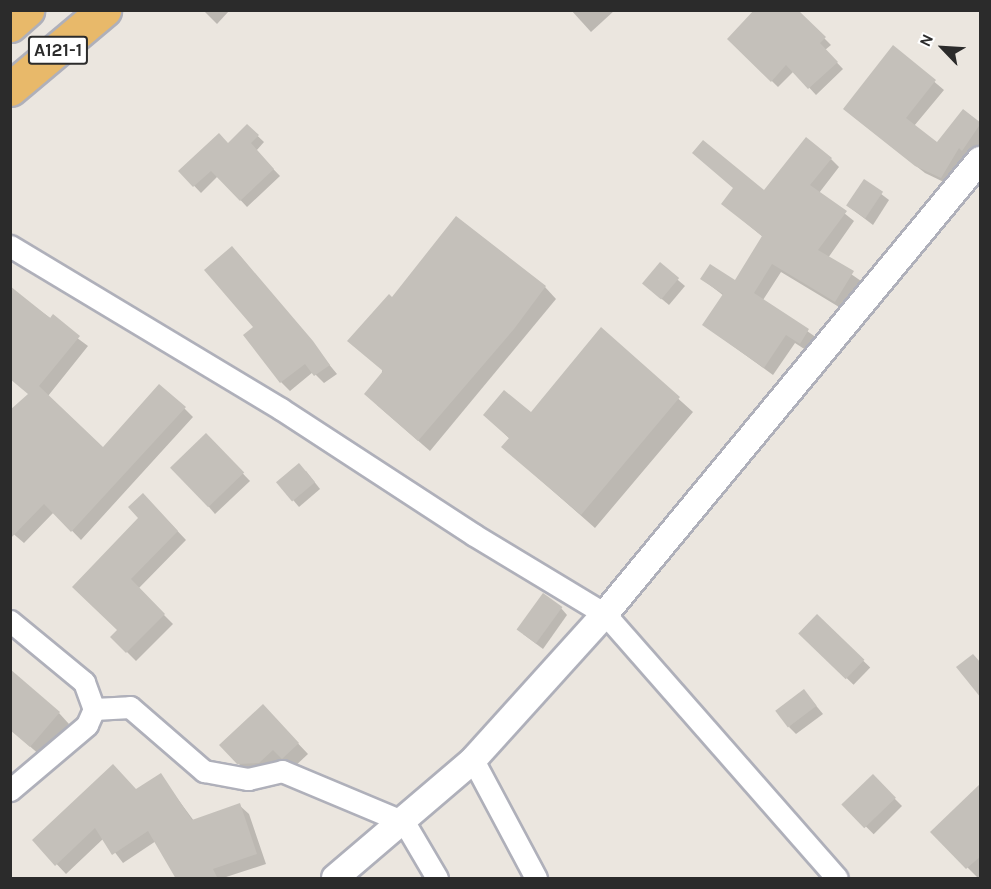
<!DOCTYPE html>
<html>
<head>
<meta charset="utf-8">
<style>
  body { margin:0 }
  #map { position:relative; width:991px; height:889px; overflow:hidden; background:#ebe6df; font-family:Karla,sans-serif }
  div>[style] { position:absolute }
  .shadow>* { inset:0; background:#0003; transform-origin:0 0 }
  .building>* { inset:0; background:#c4c0ba; transform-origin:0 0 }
  .roads { filter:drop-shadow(2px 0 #afb0ba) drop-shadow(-2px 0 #afb0ba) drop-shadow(0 2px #afb0ba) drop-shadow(0 -2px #afb0ba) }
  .minor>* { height:21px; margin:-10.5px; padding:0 10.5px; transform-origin:10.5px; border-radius:10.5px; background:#fff }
  .tertiary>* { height:26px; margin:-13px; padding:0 13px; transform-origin:13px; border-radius:13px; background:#fff }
  .trunk>* { height:33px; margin:-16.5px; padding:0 16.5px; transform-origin:16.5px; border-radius:16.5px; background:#e8b96a }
  span { translate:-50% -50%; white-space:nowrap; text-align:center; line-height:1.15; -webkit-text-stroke:6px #fff; paint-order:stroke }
  .shield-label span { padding:2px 4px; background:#fff; border:2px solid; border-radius:4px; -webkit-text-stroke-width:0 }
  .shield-label { font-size:18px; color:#2b2b2b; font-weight:700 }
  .frame { position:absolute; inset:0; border:12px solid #2b2b2b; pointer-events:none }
  .north { position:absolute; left:913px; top:18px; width:60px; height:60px; -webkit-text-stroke:4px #fff; paint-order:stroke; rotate:295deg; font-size:16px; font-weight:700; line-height:24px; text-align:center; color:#2b2b2b }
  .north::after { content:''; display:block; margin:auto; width:21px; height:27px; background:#2b2b2b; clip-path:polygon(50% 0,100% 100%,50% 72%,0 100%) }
</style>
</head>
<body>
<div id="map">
  <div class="shadow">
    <div style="clip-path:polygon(203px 10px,229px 10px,229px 11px,217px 24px)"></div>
    <div style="clip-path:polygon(571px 10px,615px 10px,591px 32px)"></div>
    <div style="clip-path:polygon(772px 10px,796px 10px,831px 45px,825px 50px,843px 69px,816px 95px,794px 71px,778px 87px,729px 39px)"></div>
    <div style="clip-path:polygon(893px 47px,944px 90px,914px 126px,937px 144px,964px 111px,980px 125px,980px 146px,950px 185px,925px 173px,854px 117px)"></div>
    <div style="clip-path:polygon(247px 126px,264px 142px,256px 151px,280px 176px,247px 207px,218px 176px,201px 193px,180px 171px,229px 145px)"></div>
    <div style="clip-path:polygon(694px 153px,764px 192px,831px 159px,839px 167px,819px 193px,854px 221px,828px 258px,861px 281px,844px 310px,781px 272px,763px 300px,817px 338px,809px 352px,795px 343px,773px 375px,704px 325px,724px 296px,702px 279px,735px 282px,763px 237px,723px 204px,734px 188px)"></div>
    <div style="clip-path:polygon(864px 181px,889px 200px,873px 225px,848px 206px)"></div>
    <div style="clip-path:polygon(240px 256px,337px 374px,324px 383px,313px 372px,290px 391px,281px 382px,245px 335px,255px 327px)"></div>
    <div style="clip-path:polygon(660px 265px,685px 286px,669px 305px,651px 290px)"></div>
    <div style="clip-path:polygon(545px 287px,556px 299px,430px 451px,377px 405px,393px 299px)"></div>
    <div style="clip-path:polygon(15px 292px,88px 346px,48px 396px,103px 449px,184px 408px,193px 417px,81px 540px,54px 512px,24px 543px,10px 531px,30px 394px)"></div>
    <div style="clip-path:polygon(601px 329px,693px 412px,595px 528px,503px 447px,510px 439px,485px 415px,531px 414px)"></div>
    <div style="clip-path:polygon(206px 435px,250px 481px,215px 514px,209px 507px)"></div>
    <div style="clip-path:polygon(306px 471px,320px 489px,299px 507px,278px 482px)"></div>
    <div style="clip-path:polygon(152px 504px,186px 540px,138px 589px,173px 624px,136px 661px,112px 637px,119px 630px,74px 587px)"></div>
    <div style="clip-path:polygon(561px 608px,567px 615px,543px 649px,523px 634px)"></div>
    <div style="left:817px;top:616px;width:74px;height:24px;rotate:44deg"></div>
    <div style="clip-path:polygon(804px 691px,823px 714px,796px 734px,789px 727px)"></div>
    <div style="clip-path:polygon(59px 713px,69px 724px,41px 756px,10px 729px)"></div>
    <div style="clip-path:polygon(273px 717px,308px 754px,293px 768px,284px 760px,270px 773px,249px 774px,238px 763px)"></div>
    <div style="clip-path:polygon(160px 775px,194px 821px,239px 805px,249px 814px,266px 864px,223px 878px,177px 878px,156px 841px,123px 863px,104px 838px,66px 874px,34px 840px,136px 791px)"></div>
    <div style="left:873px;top:777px;width:41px;height:40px;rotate:45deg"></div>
    <div style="clip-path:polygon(980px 794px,980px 876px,978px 878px,932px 832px)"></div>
  </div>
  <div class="building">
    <div style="clip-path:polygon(754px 10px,799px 11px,826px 37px,820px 43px,838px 62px,808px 89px,786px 65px,771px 82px,727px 39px)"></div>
    <div style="clip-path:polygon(893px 45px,936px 80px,906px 118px,937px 142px,963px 109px,981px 123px,962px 151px,959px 148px,941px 178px,915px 166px,843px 109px)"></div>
    <div style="clip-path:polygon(247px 124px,259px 135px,251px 143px,274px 169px,240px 201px,211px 171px,193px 187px,178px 171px,219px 133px,228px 143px)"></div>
    <div style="clip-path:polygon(806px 137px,832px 158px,810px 185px,847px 211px,818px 250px,854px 271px,835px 302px,772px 264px,754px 293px,809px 329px,800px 344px,786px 335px,764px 368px,702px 325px,723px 294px,700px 279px,710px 264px,735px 280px,762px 236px,721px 204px,733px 188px,692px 153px,703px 140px,764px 190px)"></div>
    <div style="left:864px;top:179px;width:23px;height:32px;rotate:34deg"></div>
    <div style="clip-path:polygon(456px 216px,546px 286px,514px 329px,418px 441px,364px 394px,383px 371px,347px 341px,389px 294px,392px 297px)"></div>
    <div style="clip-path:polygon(232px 246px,313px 341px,330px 365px,314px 376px,305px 364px,280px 383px,243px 335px,253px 327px,204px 270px)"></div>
    <div style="left:660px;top:262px;width:25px;height:28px;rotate:40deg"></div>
    <div style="clip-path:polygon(10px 286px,50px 318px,53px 314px,80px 336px,39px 386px,103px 447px,159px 384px,186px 407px,71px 532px,44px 504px,10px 539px,10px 410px,28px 394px,10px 379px)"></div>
    <div style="clip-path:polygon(601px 327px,680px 397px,581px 515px,501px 447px,509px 438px,483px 415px,504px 390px,531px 412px)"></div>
    <div style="left:206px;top:433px;width:55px;height:50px;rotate:46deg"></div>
    <div style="left:299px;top:463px;width:25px;height:30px;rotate:50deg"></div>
    <div style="clip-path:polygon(143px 493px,178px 531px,131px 579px,165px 614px,126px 653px,110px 637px,117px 630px,72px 587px,138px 518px,128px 507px)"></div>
    <div style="left:543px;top:593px;width:24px;height:45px;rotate:36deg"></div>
    <div style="left:817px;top:614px;width:66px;height:27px;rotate:44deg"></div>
    <div style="clip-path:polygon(973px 654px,981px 663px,981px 698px,956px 667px)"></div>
    <div style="clip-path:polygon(10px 669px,60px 712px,30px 747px,10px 730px)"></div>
    <div style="left:804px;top:689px;width:21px;height:36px;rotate:53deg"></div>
    <div style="clip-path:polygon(263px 704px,299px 743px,282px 759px,273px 750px,259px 763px,237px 764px,219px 745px)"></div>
    <div style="clip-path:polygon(113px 764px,136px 789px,161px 773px,192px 820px,240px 803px,257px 854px,213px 869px,218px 879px,176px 879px,148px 831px,112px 855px,95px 828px,55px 866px,32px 840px)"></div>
    <div style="left:873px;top:774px;width:33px;height:44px;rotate:46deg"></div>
    <div style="clip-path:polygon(981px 783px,981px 856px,966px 869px,930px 832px)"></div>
  </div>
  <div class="roads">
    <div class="minor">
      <div style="left:10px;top:246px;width:316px;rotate:31deg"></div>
      <div style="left:281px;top:409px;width:230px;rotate:33.1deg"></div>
      <div style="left:474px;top:535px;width:153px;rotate:31.1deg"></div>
      <div style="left:605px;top:614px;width:351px;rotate:48.7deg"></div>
      <div style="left:10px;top:621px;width:96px;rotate:39.5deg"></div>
      <div style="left:84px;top:682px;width:29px;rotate:70deg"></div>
      <div style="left:94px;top:709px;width:17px;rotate:114deg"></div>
      <div style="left:87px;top:725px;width:101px;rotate:139.8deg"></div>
      <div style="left:94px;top:709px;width:36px;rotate:-3deg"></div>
      <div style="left:130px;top:707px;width:98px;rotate:40.9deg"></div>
      <div style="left:204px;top:771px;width:45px;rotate:10.3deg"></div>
      <div style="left:248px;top:779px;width:35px;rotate:-13deg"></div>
      <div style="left:282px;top:771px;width:132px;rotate:22.7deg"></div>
      <div style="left:404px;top:822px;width:65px;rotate:59.5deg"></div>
      <div style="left:473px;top:760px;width:134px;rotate:61.9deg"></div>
    </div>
    <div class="tertiary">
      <div style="left:335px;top:878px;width:182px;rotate:-40.5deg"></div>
      <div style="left:473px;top:760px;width:197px;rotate:-47.9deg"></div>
      <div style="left:605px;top:614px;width:589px;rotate:-50.44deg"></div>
    </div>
    <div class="trunk">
      <div style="left:10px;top:25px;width:23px;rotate:-41deg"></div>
      <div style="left:10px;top:89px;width:123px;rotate:-40deg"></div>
    </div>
  </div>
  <div class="shield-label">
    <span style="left:58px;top:50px">A121-1</span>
  </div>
  <div class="frame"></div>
  <div class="north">N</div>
</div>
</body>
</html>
